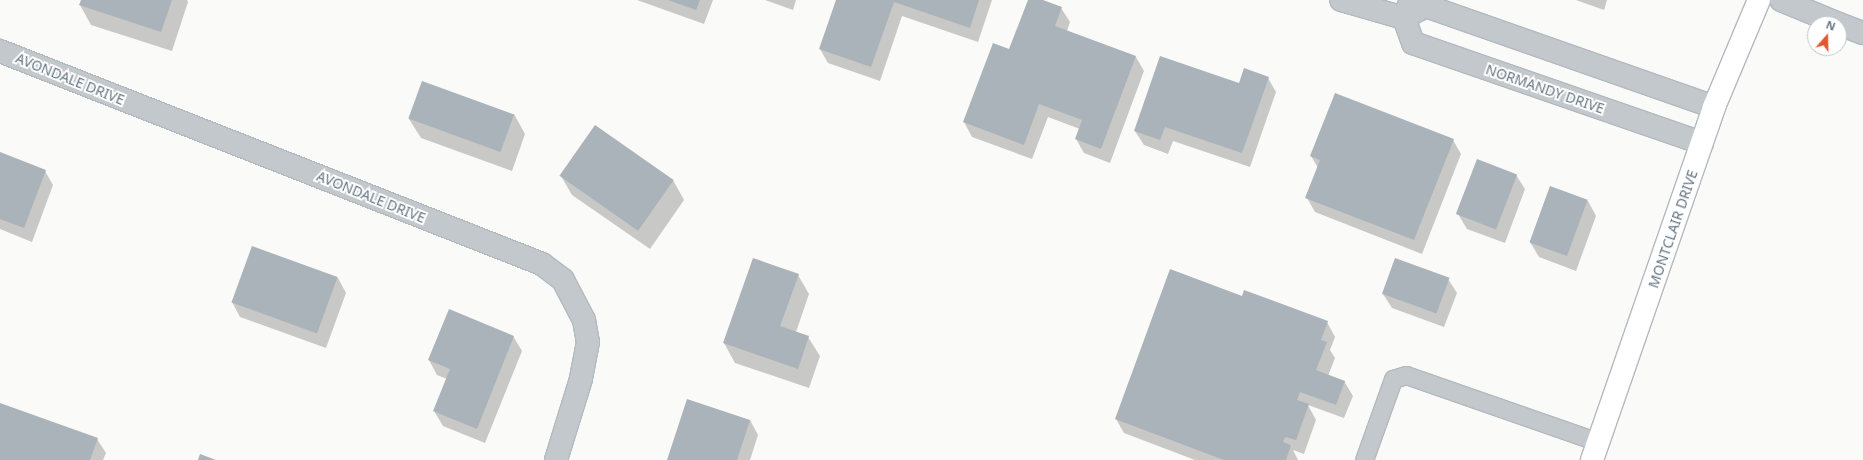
<!DOCTYPE html>
<html>
<head>
<meta charset="utf-8">
<style>
  body { margin:0 }
  #map { position:relative; width:1863px; height:460px; overflow:hidden; background:#fafaf8; font-family:"Noto Sans",sans-serif }
  div>[style] { position:absolute }
  .shadow>* { inset:0; background:#0003 }
  .building>* { inset:0; background:#aab3b9; transform-origin:0 0 }
  .roads { filter:drop-shadow(1px 0 #b3babf) drop-shadow(-1px 0 #b3babf) drop-shadow(0 1px #b3babf) drop-shadow(0 -1px #b3babf) }
  .lane>* { height:17px; margin:-8.5px; padding:0 8.5px; transform-origin:8.5px; border-radius:8.5px; background:#c3c8cc }
  .street>* { height:22px; margin:-11px; padding:0 11px; transform-origin:11px; border-radius:11px; background:#c3c8cc }
  .secondary>* { height:22px; margin:-11px; padding:0 11px; transform-origin:11px; border-radius:11px; background:#fff }
  span { translate:-50% -50%; white-space:nowrap; text-align:center; line-height:1.15; -webkit-text-stroke:4px #fff; paint-order:stroke }
  .street-label { font-size:14px; color:#657683 }
  .north { position:absolute; left:1807px; top:16px; width:40px; height:40px; box-sizing:border-box; background:#fff; border:1px solid #c1c8cd; border-radius:50%; rotate:20deg; font-size:11px; font-weight:700; line-height:16px; text-align:center; color:#657683 }
  .north::after { content:''; display:block; margin:auto; width:14px; height:18px; background:#e4572e; clip-path:polygon(50% 0,100% 100%,50% 72%,0 100%) }
</style>
</head>
<body>
<div id="map">
  <div class="shadow">
    <div style="clip-path:polygon(82px 0,187px 0,188px 2px,172px 51px,91px 25px,80px 5px)"></div>
    <div style="clip-path:polygon(637px 0,713px 0,704px 24px)"></div>
    <div style="clip-path:polygon(765px 0,796px 0,793px 10px)"></div>
    <div style="clip-path:polygon(837px 0,992px 0,978px 42px,902px 16px,880px 81px,828px 63px,820px 49px)"></div>
    <div style="clip-path:polygon(1029px 0,1040px 0,1061px 8px,1070px 22px,1067px 31px,1136px 57px,1144px 71px,1110px 163px,1084px 153px,1076px 139px,1080px 129px,1048px 117px,1032px 159px,972px 137px,964px 122px,1010px 51px)"></div>
    <div style="clip-path:polygon(1576px 0,1607px 0,1604px 10px)"></div>
    <div style="clip-path:polygon(1268px 78px,1276px 92px,1250px 167px,1173px 141px,1168px 154px,1144px 145px,1135px 131px,1240px 84px)"></div>
    <div style="clip-path:polygon(514px 114px,525px 134px,512px 171px,421px 138px,409px 119px)"></div>
    <div style="clip-path:polygon(1453px 140px,1461px 154px,1422px 254px,1315px 212px,1307px 198px,1318px 168px,1311px 156px)"></div>
    <div style="clip-path:polygon(0 153px,45px 171px,53px 185px,32px 242px,0 229px)"></div>
    <div style="clip-path:polygon(1516px 175px,1525px 189px,1505px 243px,1467px 229px,1458px 214px)"></div>
    <div style="clip-path:polygon(561px 176px,673px 180px,684px 200px,650px 249px,572px 195px)"></div>
    <div style="clip-path:polygon(1550px 187px,1588px 201px,1596px 216px,1576px 271px,1539px 257px,1530px 242px)"></div>
    <div style="clip-path:polygon(252px 247px,338px 278px,346px 293px,326px 348px,240px 317px,232px 302px)"></div>
    <div style="clip-path:polygon(798px 275px,809px 294px,796px 332px,808px 337px,820px 356px,809px 388px,735px 363px,724px 343px)"></div>
    <div style="clip-path:polygon(1448px 279px,1457px 293px,1444px 327px,1392px 308px,1383px 294px)"></div>
    <div style="clip-path:polygon(1243px 297px,1327px 322px,1335px 337px,1330px 350px,1335px 358px,1328px 376px,1344px 381px,1353px 396px,1344px 418px,1308px 405px,1316px 420px,1304px 454px,1293px 450px,1298px 460px,1195px 460px,1124px 433px,1116px 419px)"></div>
    <div style="clip-path:polygon(513px 336px,522px 351px,485px 443px,443px 426px,434px 411px,447px 379px,437px 375px,429px 360px)"></div>
    <div style="clip-path:polygon(0 404px,97px 439px,106px 453px,103px 460px,0 460px)"></div>
    <div style="clip-path:polygon(750px 420px,758px 435px,750px 460px,668px 460px)"></div>
  </div>
  <div class="building">
    <div style="clip-path:polygon(81px 0,172px 0,161px 32px,79px 5px)"></div>
    <div style="clip-path:polygon(668px 0,700px 0,696px 10px)"></div>
    <div style="clip-path:polygon(836px 0,979px 0,970px 28px,894px 2px,871px 67px,819px 49px)"></div>
    <div style="clip-path:polygon(1028px 0,1043px 0,1062px 7px,1055px 26px,1136px 56px,1101px 149px,1075px 139px,1082px 120px,1039px 104px,1024px 145px,963px 122px,993px 43px,1009px 49px)"></div>
    <div style="clip-path:polygon(1160px 56px,1239px 83px,1244px 68px,1269px 77px,1242px 153px,1165px 127px,1160px 140px,1134px 131px)"></div>
    <div style="left:422px;top:81px;width:98px;height:40px;rotate:20deg"></div>
    <div style="clip-path:polygon(1335px 93px,1454px 139px,1414px 240px,1305px 198px,1320px 160px,1310px 156px)"></div>
    <div style="left:595px;top:125px;width:96px;height:62px;rotate:35deg"></div>
    <div style="clip-path:polygon(0 152px,46px 170px,24px 228px,0 219px)"></div>
    <div style="left:1477px;top:159px;width:43px;height:59px;rotate:21deg"></div>
    <div style="left:1550px;top:186px;width:40px;height:60px;rotate:20deg"></div>
    <div style="left:252px;top:246px;width:91px;height:60px;rotate:20deg"></div>
    <div style="clip-path:polygon(753px 258px,799px 274px,780px 326px,809px 336px,798px 369px,723px 343px)"></div>
    <div style="left:1395px;top:258px;width:58px;height:38px;rotate:20deg"></div>
    <div style="clip-path:polygon(1170px 269px,1242px 296px,1244px 290px,1328px 321px,1321px 340px,1327px 342px,1316px 370px,1345px 381px,1336px 405px,1300px 392px,1297px 400px,1309px 404px,1296px 440px,1285px 437px,1283px 442px,1291px 445px,1286px 460px,1224px 460px,1115px 419px)"></div>
    <div style="clip-path:polygon(449px 309px,514px 336px,477px 429px,433px 411px,450px 369px,428px 360px)"></div>
    <div style="clip-path:polygon(687px 399px,750px 420px,737px 460px,667px 460px)"></div>
    <div style="clip-path:polygon(0 403px,98px 438px,90px 460px,0 460px)"></div>
    <div style="clip-path:polygon(200px 454px,216px 460px,198px 460px)"></div>
  </div>
  <div class="roads">
    <div class="lane">
      <div style="left:1364px;top:460px;width:86px;rotate:-70.3deg"></div>
      <div style="left:1393px;top:379px;width:14px;rotate:-17deg"></div>
      <div style="left:1406px;top:375px;width:203px;rotate:19.2deg"></div>
    </div>
    <div class="street">
      <div style="left:1341px;top:0;width:66px;rotate:15.9deg"></div>
      <div style="left:1404px;top:18px;width:25px;rotate:-29deg"></div>
      <div style="left:1426px;top:6px;width:305px;rotate:19.3deg"></div>
      <div style="left:1781px;top:0;width:63px;rotate:22.5deg"></div>
      <div style="left:1409px;top:5px;width:14px;rotate:111deg"></div>
      <div style="left:1404px;top:18px;width:27px;rotate:70deg"></div>
      <div style="left:1413px;top:43px;width:306px;rotate:19.1deg"></div>
      <div style="left:1839px;top:24px;width:26px;rotate:21deg"></div>
      <div style="left:0;top:51px;width:582px;rotate:21.45deg"></div>
      <div style="left:542px;top:264px;width:26px;rotate:37deg"></div>
      <div style="left:563px;top:280px;width:45px;rotate:62.3deg"></div>
      <div style="left:584px;top:320px;width:22px;rotate:80deg"></div>
      <div style="left:588px;top:342px;width:38px;rotate:101deg"></div>
      <div style="left:581px;top:379px;width:85px;rotate:107.2deg"></div>
    </div>
    <div class="secondary">
      <div style="left:1592px;top:460px;width:373px;rotate:-70.9deg"></div>
      <div style="left:1714px;top:107px;width:116px;rotate:-67.2deg"></div>
    </div>
  </div>
  <div class="street-label">
    <span style="left:70px;top:79px;rotate:22deg">AVONDALE DRIVE</span>
    <span style="left:1545px;top:89px;rotate:19deg">NORMANDY DRIVE</span>
    <span style="left:371px;top:197px;rotate:22deg">AVONDALE DRIVE</span>
    <span style="left:1673px;top:229px;rotate:-71deg">MONTCLAIR DRIVE</span>
  </div>
  <div class="north">N</div>
</div>
</body>
</html>
